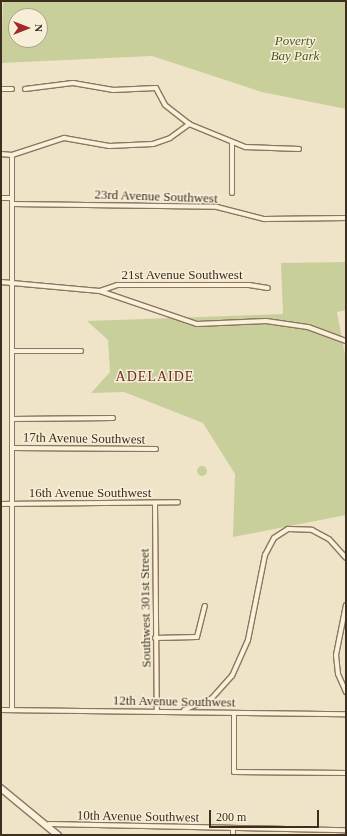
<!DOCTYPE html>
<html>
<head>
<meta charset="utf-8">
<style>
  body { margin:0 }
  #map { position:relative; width:347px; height:836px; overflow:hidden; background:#f0e4c8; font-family:"Times New Roman",serif }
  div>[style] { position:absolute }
  .green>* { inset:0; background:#c9cf9b }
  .round { border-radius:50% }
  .roads { filter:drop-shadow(1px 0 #8d765c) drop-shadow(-1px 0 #8d765c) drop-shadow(0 1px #8d765c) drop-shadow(0 -1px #8d765c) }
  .minor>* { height:4px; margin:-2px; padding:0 2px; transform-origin:2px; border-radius:2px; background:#faf1dc }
  .secondary>* { height:5.5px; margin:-2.75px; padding:0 2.75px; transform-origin:2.75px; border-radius:2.75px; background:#faf1dc }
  span { translate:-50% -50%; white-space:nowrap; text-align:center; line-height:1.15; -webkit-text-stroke:3px #f7eed8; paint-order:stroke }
  .park-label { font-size:13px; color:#4d5a26; font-style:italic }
  .street-label { font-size:13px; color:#3d2e20 }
  .neighbourhood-label { font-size:14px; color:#6b2e1e; letter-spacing:1px }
  .frame { position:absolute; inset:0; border:2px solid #3d2e20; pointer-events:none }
  .north { position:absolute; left:8px; top:8px; width:40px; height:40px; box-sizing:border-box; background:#f7eed8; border:1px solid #ada18e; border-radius:50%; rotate:90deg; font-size:11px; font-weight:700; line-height:16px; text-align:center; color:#3d2e20 }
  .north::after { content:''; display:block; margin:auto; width:14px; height:18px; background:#9e2a2b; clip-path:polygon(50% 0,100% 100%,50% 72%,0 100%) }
  .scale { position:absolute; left:209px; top:810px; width:110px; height:18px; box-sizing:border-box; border:2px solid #3d2e20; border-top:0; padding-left:5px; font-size:12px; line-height:14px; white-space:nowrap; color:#3d2e20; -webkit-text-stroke:3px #f7eed8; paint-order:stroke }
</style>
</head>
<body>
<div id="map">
  <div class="green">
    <div style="clip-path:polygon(evenodd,3px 1px,346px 1px,346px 109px,262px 92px,152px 56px,1px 63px,3px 1px,16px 16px,40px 16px,40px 40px,16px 40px,16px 16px)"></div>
    <div style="clip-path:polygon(346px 262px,346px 310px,337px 312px,346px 360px,346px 515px,233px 537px,235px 474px,203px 423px,124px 392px,91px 393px,110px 372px,108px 340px,87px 321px,283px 314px,281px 263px)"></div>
    <div class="round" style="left:197px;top:466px;width:10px;height:10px"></div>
  </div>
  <div class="roads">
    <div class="minor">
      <div style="left:1px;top:89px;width:11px"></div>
      <div style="left:25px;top:89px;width:48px;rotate:-7.1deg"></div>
      <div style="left:73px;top:83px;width:41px;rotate:9.9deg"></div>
      <div style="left:113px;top:90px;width:43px;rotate:-2.7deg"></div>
      <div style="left:156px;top:88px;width:19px;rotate:62deg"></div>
      <div style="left:165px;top:105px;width:31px;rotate:38deg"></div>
      <div style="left:232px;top:143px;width:50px;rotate:90deg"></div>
      <div style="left:1px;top:154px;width:11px;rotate:5deg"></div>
      <div style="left:12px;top:155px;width:55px;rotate:-18.1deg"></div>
      <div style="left:64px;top:138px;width:46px;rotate:10.1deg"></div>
      <div style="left:109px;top:146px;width:44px;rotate:-2.6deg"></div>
      <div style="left:153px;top:144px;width:18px;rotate:-19deg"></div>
      <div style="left:170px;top:138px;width:24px;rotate:-36deg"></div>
      <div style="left:189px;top:124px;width:61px;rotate:22.3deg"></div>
      <div style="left:245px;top:147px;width:54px;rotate:2.1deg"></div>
      <div style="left:12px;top:155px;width:555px;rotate:90deg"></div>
      <div style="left:1px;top:198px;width:11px"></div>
      <div style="left:12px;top:204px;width:205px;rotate:0.8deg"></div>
      <div style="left:217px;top:207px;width:49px;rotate:14.3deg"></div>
      <div style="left:264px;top:219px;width:82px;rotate:-0.7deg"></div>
      <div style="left:1px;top:282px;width:99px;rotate:5.2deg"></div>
      <div style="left:100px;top:291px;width:18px;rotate:-19deg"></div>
      <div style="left:117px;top:285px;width:132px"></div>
      <div style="left:249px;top:285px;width:19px;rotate:9deg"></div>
      <div style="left:100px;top:291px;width:102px;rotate:18.8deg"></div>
      <div style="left:197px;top:324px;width:69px;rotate:-2.5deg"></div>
      <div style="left:266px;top:321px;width:42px;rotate:8.1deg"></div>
      <div style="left:308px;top:327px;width:40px;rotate:20.2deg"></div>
      <div style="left:12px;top:351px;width:69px"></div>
      <div style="left:12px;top:419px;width:101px;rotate:-0.6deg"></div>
      <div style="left:12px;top:448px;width:144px;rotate:0.4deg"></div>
      <div style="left:155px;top:503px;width:209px;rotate:89.5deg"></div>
      <div style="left:1px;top:504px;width:177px;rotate:-0.6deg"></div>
      <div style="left:346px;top:605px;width:51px;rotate:101.3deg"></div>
      <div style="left:336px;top:655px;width:19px;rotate:84deg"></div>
      <div style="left:338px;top:674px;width:20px;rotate:66deg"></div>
      <div style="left:155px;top:638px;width:42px;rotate:-1.4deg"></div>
      <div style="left:197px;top:637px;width:32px;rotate:-76deg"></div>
      <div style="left:1px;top:710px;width:345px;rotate:0.7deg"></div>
      <div style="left:184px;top:710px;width:30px;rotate:-23deg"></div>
      <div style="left:212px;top:698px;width:30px;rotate:-48deg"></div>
      <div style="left:232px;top:676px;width:39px;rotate:-66deg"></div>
      <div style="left:248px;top:640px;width:87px;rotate:-78.7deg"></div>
      <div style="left:265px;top:555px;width:19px;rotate:-62deg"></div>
      <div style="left:274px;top:538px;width:17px;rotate:-33deg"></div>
      <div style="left:288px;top:529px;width:24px;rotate:2deg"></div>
      <div style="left:312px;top:530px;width:19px;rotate:28deg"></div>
      <div style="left:329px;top:539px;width:25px;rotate:48deg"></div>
      <div style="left:234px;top:713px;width:59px;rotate:90deg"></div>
      <div style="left:234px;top:772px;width:112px;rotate:0.5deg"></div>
      <div style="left:49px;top:824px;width:297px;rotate:1.2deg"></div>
      <div style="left:233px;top:835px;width:7px;rotate:-90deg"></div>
    </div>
    <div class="secondary">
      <div style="left:1px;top:788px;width:74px;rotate:39.5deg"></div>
    </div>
  </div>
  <div class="park-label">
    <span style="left:295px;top:49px">Poverty<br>Bay Park</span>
  </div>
  <div class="street-label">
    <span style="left:156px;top:197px;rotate:2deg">23rd Avenue Southwest</span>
    <span style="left:182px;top:275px">21st Avenue Southwest</span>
    <span style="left:84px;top:439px;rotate:1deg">17th Avenue Southwest</span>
    <span style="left:90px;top:493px">16th Avenue Southwest</span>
    <span style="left:146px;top:608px;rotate:-91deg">Southwest 301st Street</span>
    <span style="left:174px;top:702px;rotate:1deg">12th Avenue Southwest</span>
    <span style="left:138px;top:817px;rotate:1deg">10th Avenue Southwest</span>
  </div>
  <div class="neighbourhood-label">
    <span style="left:155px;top:377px">ADELAIDE</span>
  </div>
  <div class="frame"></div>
  <div class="north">N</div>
  <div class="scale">200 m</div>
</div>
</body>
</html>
